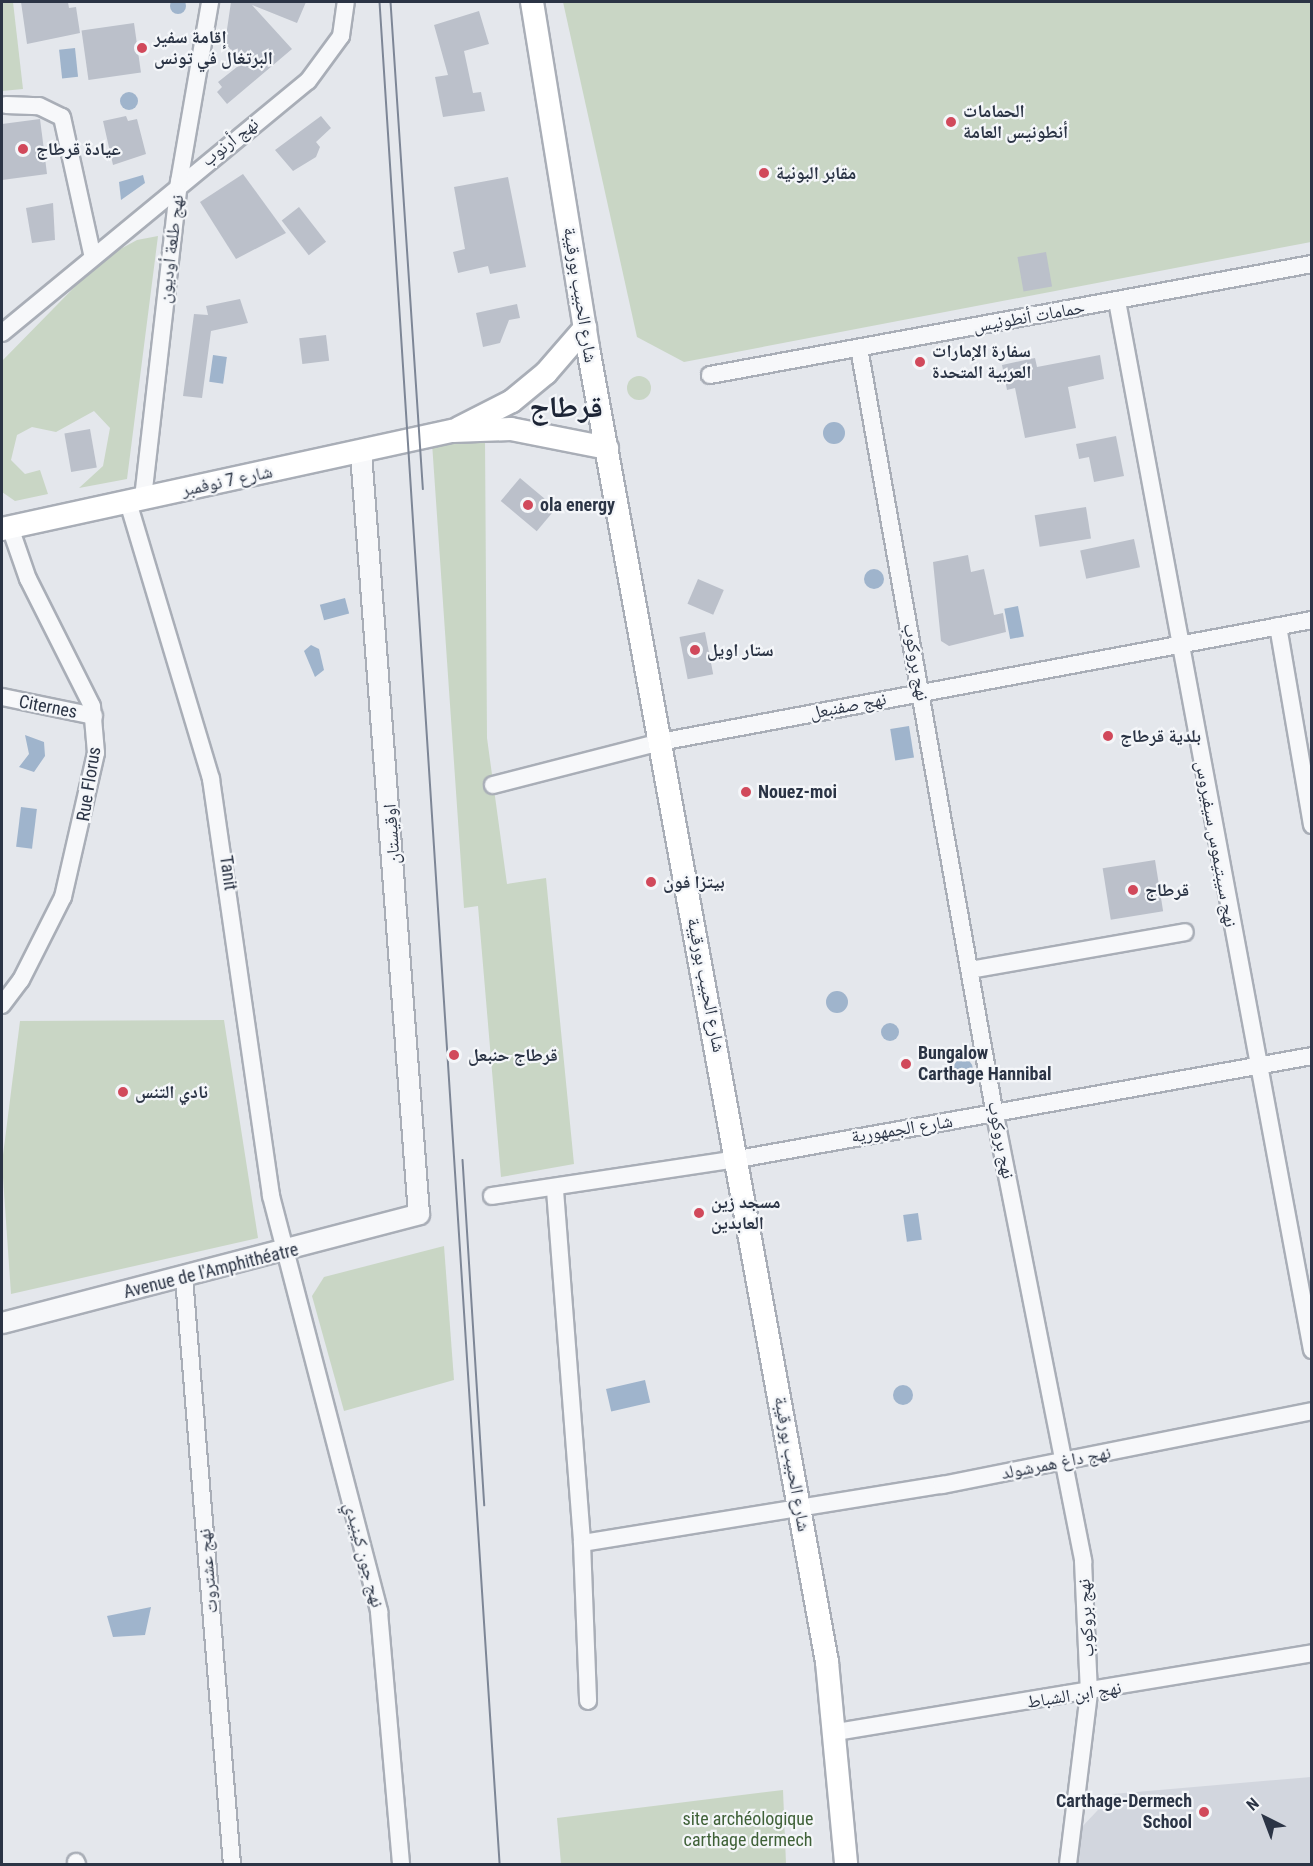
<!DOCTYPE html>
<html>
<head>
<meta charset="utf-8">
<style>
  body { margin:0 }
  #map { position:relative; width:1313px; height:1866px; overflow:hidden; background:#e4e7ec; font-family:"Roboto Condensed","Noto Naskh Arabic",sans-serif }
  div>[style] { position:absolute }
  .built>* { inset:0; background:#d2d6de }
  .green>* { inset:0; background:#c9d6c5 }
  .round { border-radius:50% }
  .water>* { inset:0; background:#9fb4cc; transform-origin:0 0 }
  .building>* { inset:0; background:#bbc0ca; transform-origin:0 0 }
  .roads { filter:drop-shadow(2px 0 #a9aeb7) drop-shadow(-2px 0 #a9aeb7) drop-shadow(0 2px #a9aeb7) drop-shadow(0 -2px #a9aeb7) }
  .minor>* { height:16px; margin:-8px; padding:0 8px; transform-origin:8px; border-radius:8px; background:#f7f8fa }
  .tertiary>* { height:20px; margin:-10px; padding:0 10px; transform-origin:10px; border-radius:10px; background:#f7f8fa }
  .secondary>* { height:22px; margin:-11px; padding:0 11px; transform-origin:11px; border-radius:11px; background:#fff }
  .tram>* { height:1.5px; margin:-0.75px; padding:0 0.75px; transform-origin:0.75px; border-radius:0.75px; background:#7d8696 }
  .dots>* { width:16px; height:16px; translate:-50% -50%; box-sizing:border-box; border:3px solid #f4f6f9; border-radius:50% }
  span { translate:-50% -50%; white-space:nowrap; text-align:center; line-height:1.15; -webkit-text-stroke:4.5px #f4f6f9; paint-order:stroke }
  .poi-label { font-size:18px; color:#2b3445; font-weight:700 }
  .left { translate:0 -50%; text-align:left }
  .right { translate:-100% -50%; text-align:right }
  .street-label { font-size:18px; color:#2b3445 }
  .park-label { font-size:18px; color:#3f6138 }
  .town-label { font-size:30px; color:#1d2536; font-weight:700 }
  .frame { position:absolute; inset:0; border:3px solid #2b3445; pointer-events:none }
  .north { position:absolute; left:1235px; top:1788px; width:60px; height:60px; -webkit-text-stroke:4px #f4f6f9; paint-order:stroke; rotate:318deg; font-size:16px; font-weight:700; line-height:24px; text-align:center; color:#2b3445 }
  .north::after { content:''; display:block; margin:auto; width:21px; height:27px; background:#2b3445; clip-path:polygon(50% 0,100% 100%,50% 72%,0 100%) }
</style>
</head>
<body>
<div id="map">
  <div class="built">
    <div style="clip-path:polygon(1311px 1777px,1311px 1864px,1074px 1864px,1079px 1830px,1113px 1794px)"></div>
  </div>
  <div class="green">
    <div style="clip-path:polygon(2px 2px,13px 2px,23px 89px,2px 91px)"></div>
    <div style="clip-path:polygon(563px 2px,1311px 2px,1311px 242px,684px 362px,637px 337px)"></div>
    <div style="clip-path:polygon(158px 236px,127px 479px,79px 488px,103px 466px,110px 428px,94px 411px,56px 432px,32px 427px,17px 435px,11px 460px,25px 474px,40px 470px,48px 494px,15px 501px,2px 492px,2px 361px,102px 259px,137px 240px)"></div>
    <div class="round" style="left:627px;top:376px;width:24px;height:24px"></div>
    <div style="clip-path:polygon(485px 438px,487px 738px,507px 884px,546px 878px,574px 1164px,501px 1177px,478px 906px,464px 908px,432px 443px)"></div>
    <div style="clip-path:polygon(224px 1020px,258px 1238px,11px 1294px,2px 1163px,20px 1021px)"></div>
    <div style="clip-path:polygon(444px 1246px,454px 1380px,344px 1411px,312px 1296px,324px 1277px)"></div>
    <div style="clip-path:polygon(783px 1790px,786px 1864px,561px 1864px,557px 1818px)"></div>
  </div>
  <div class="water">
    <div class="round" style="left:170px;top:-2px;width:16px;height:16px"></div>
    <div style="left:75px;top:48px;width:29px;height:16px;rotate:84deg"></div>
    <div class="round" style="left:120px;top:92px;width:18px;height:18px"></div>
    <div style="clip-path:polygon(143px 175px,145px 183px,121px 200px,119px 182px)"></div>
    <div style="left:213px;top:355px;width:14px;height:27px;rotate:8deg"></div>
    <div class="round" style="left:823px;top:422px;width:22px;height:22px"></div>
    <div class="round" style="left:864px;top:569px;width:20px;height:20px"></div>
    <div style="left:345px;top:598px;width:16px;height:26px;rotate:75deg"></div>
    <div style="left:1018px;top:606px;width:31px;height:14px;rotate:79deg"></div>
    <div style="clip-path:polygon(311px 645px,319px 649px,324px 670px,315px 677px,304px 651px)"></div>
    <div style="left:909px;top:726px;width:32px;height:19px;rotate:81deg"></div>
    <div style="clip-path:polygon(25px 735px,44px 742px,45px 756px,34px 772px,19px 767px,29px 754px)"></div>
    <div style="left:21px;top:807px;width:16px;height:40px;rotate:7deg"></div>
    <div class="round" style="left:826px;top:991px;width:22px;height:22px"></div>
    <div class="round" style="left:881px;top:1023px;width:18px;height:18px"></div>
    <div class="round" style="left:953px;top:1059px;width:20px;height:20px"></div>
    <div style="left:918px;top:1213px;width:27px;height:15px;rotate:82deg"></div>
    <div style="left:645px;top:1380px;width:23px;height:40px;rotate:77deg"></div>
    <div class="round" style="left:893px;top:1385px;width:20px;height:20px"></div>
    <div style="clip-path:polygon(151px 1607px,145px 1635px,113px 1637px,107px 1616px)"></div>
  </div>
  <div class="building">
    <div style="clip-path:polygon(21px 2px,68px 2px,69px 8px,76px 7px,80px 33px,27px 44px)"></div>
    <div style="clip-path:polygon(231px 2px,306px 2px,297px 23px,252px 5px,292px 49px,227px 104px,217px 92px,222px 87px,218px 82px,242px 63px,225px 43px)"></div>
    <div style="clip-path:polygon(479px 11px,489px 44px,464px 51px,473px 93px,481px 92px,485px 111px,443px 117px,435px 77px,448px 75px,434px 25px)"></div>
    <div style="left:134px;top:23px;width:50px;height:53px;rotate:82deg"></div>
    <div style="clip-path:polygon(126px 116px,128px 121px,137px 119px,146px 154px,113px 165px,103px 121px)"></div>
    <div style="clip-path:polygon(321px 116px,331px 128px,316px 142px,320px 147px,316px 157px,293px 171px,275px 150px)"></div>
    <div style="clip-path:polygon(40px 119px,47px 174px,2px 180px,2px 124px)"></div>
    <div style="clip-path:polygon(243px 174px,286px 233px,236px 259px,200px 202px)"></div>
    <div style="clip-path:polygon(508px 177px,526px 267px,490px 274px,488px 266px,458px 273px,453px 252px,465px 249px,454px 187px)"></div>
    <div style="clip-path:polygon(53px 203px,55px 240px,32px 243px,26px 208px)"></div>
    <div style="left:299px;top:207px;width:44px;height:22px;rotate:52deg"></div>
    <div style="left:1046px;top:252px;width:35px;height:29px;rotate:80deg"></div>
    <div style="clip-path:polygon(240px 299px,248px 323px,211px 331px,202px 398px,183px 396px,194px 314px,208px 315px,206px 306px)"></div>
    <div style="clip-path:polygon(517px 304px,520px 318px,509px 320px,500px 343px,483px 347px,476px 313px)"></div>
    <div style="left:326px;top:335px;width:26px;height:27px;rotate:83deg"></div>
    <div style="clip-path:polygon(1100px 355px,1104px 379px,1068px 387px,1076px 428px,1025px 438px,1015px 388px,1007px 390px,1002px 365px,1035px 358px,1037px 367px)"></div>
    <div style="left:90px;top:429px;width:39px;height:26px;rotate:80deg"></div>
    <div style="clip-path:polygon(1116px 436px,1124px 476px,1094px 482px,1089px 457px,1079px 459px,1076px 444px)"></div>
    <div style="left:520px;top:478px;width:47px;height:30px;rotate:40deg"></div>
    <div style="left:1086px;top:507px;width:32px;height:52px;rotate:81deg"></div>
    <div style="left:1134px;top:539px;width:29px;height:55px;rotate:78deg"></div>
    <div style="clip-path:polygon(968px 555px,971px 572px,984px 569px,994px 615px,1003px 613px,1006px 632px,949px 646px,941px 641px,933px 562px)"></div>
    <div style="left:698px;top:579px;width:28px;height:27px;rotate:23deg"></div>
    <div style="left:705px;top:632px;width:43px;height:26px;rotate:79deg"></div>
    <div style="left:1155px;top:860px;width:52px;height:53px;rotate:81deg"></div>
  </div>
  <div class="roads">
    <div class="minor">
      <div style="left:6px;top:105px;width:33px;rotate:2deg"></div>
      <div style="left:39px;top:106px;width:25px;rotate:26deg"></div>
      <div style="left:62px;top:117px;width:139px;rotate:77.6deg"></div>
      <div style="left:1117px;top:301px;width:1067px;rotate:79.47deg"></div>
      <div style="left:2px;top:333px;width:396px;rotate:-39.5deg"></div>
      <div style="left:308px;top:81px;width:56px;rotate:-53.7deg"></div>
      <div style="left:341px;top:36px;width:34px;rotate:-82deg"></div>
      <div style="left:859px;top:348px;width:779px;rotate:79.95deg"></div>
      <div style="left:995px;top:1115px;width:455px;rotate:78.8deg"></div>
      <div style="left:1083px;top:1561px;width:132px;rotate:87.4deg"></div>
      <div style="left:1089px;top:1693px;width:172px;rotate:97deg"></div>
      <div style="left:710px;top:375px;width:612px;rotate:-10.45deg"></div>
      <div style="left:143px;top:498px;width:318px;rotate:-83.5deg"></div>
      <div style="left:179px;top:182px;width:183px;rotate:-80.2deg"></div>
      <div style="left:128px;top:502px;width:289px;rotate:73.3deg"></div>
      <div style="left:211px;top:779px;width:421px;rotate:81.8deg"></div>
      <div style="left:271px;top:1196px;width:430px;rotate:75.4deg"></div>
      <div style="left:379px;top:1612px;width:253px;rotate:85deg"></div>
      <div style="left:1278px;top:626px;width:202px;rotate:80.3deg"></div>
      <div style="left:2px;top:697px;width:94px;rotate:11.7deg"></div>
      <div style="left:493px;top:785px;width:172px;rotate:-14.4deg"></div>
      <div style="left:660px;top:742px;width:663px;rotate:-10.6deg"></div>
      <div style="left:970px;top:970px;width:218px;rotate:-10deg"></div>
      <div style="left:2px;top:1005px;width:31px;rotate:-53deg"></div>
      <div style="left:21px;top:980px;width:93px;rotate:-63.2deg"></div>
      <div style="left:63px;top:897px;width:148px;rotate:-77.1deg"></div>
      <div style="left:96px;top:753px;width:47px;rotate:-94.9deg"></div>
      <div style="left:92px;top:706px;width:142px;rotate:-116.7deg"></div>
      <div style="left:28px;top:579px;width:55px;rotate:-109.1deg"></div>
      <div style="left:555px;top:1190px;width:354px;rotate:85.6deg"></div>
      <div style="left:582px;top:1543px;width:158px;rotate:87.8deg"></div>
      <div style="left:492px;top:1196px;width:249px;rotate:-8.6deg"></div>
      <div style="left:738px;top:1159px;width:583px;rotate:-10.17deg"></div>
      <div style="left:184px;top:1278px;width:588px;rotate:85.32deg"></div>
      <div style="left:582px;top:1543px;width:365px;rotate:-9.2deg"></div>
      <div style="left:942px;top:1485px;width:377px;rotate:-11.3deg"></div>
      <div style="left:836px;top:1732px;width:483px;rotate:-9.4deg"></div>
      <div style="left:76px;top:1862px;width:2px;rotate:63deg"></div>
    </div>
    <div class="tertiary">
      <div style="left:2px;top:1323px;width:431px;rotate:-14.6deg"></div>
      <div style="left:419px;top:1214px;width:762px;rotate:-94.36deg"></div>
    </div>
    <div class="secondary">
      <div style="left:532px;top:2px;width:351px;rotate:80.8deg"></div>
      <div style="left:588px;top:348px;width:1336px;rotate:79.69deg"></div>
      <div style="left:827px;top:1662px;width:203px;rotate:84.6deg"></div>
      <div style="left:459px;top:428px;width:59px;rotate:-27deg"></div>
      <div style="left:512px;top:401px;width:44px;rotate:-39.5deg"></div>
      <div style="left:546px;top:373px;width:60px;rotate:-49.1deg"></div>
      <div style="left:2px;top:529px;width:462px;rotate:-12.3deg"></div>
      <div style="left:453px;top:431px;width:58px;rotate:-2deg"></div>
      <div style="left:511px;top:429px;width:98px;rotate:11.2deg"></div>
    </div>
  </div>
  <div class="tram">
    <div style="left:380px;top:2px;width:1866px;rotate:86.31deg"></div>
    <div style="left:391px;top:2px;width:488px;rotate:86.2deg"></div>
    <div style="left:463px;top:1160px;width:346px;rotate:86.4deg"></div>
  </div>
  <div class="dots">
    <div style="left:142px;top:48px;background:#d1495b"></div>
    <div style="left:951px;top:122px;background:#d1495b"></div>
    <div style="left:23px;top:149px;background:#d1495b"></div>
    <div style="left:764px;top:173px;background:#d1495b"></div>
    <div style="left:920px;top:362px;background:#d1495b"></div>
    <div style="left:528px;top:505px;background:#d1495b"></div>
    <div style="left:695px;top:650px;background:#d1495b"></div>
    <div style="left:1108px;top:736px;background:#d1495b"></div>
    <div style="left:746px;top:792px;background:#d1495b"></div>
    <div style="left:651px;top:882px;background:#d1495b"></div>
    <div style="left:1133px;top:890px;background:#d1495b"></div>
    <div style="left:454px;top:1055px;background:#d1495b"></div>
    <div style="left:906px;top:1064px;background:#d1495b"></div>
    <div style="left:123px;top:1092px;background:#d1495b"></div>
    <div style="left:699px;top:1213px;background:#d1495b"></div>
    <div style="left:1204px;top:1812px;background:#d1495b"></div>
  </div>
  <div class="poi-label">
    <span class="left" style="left:154px;top:48px">إقامة سفير<br>البرتغال في تونس</span>
    <span class="left" style="left:963px;top:122px">الحمامات<br>أنطونيس العامة</span>
    <span class="left" style="left:36px;top:149px">عيادة قرطاج</span>
    <span class="left" style="left:776px;top:173px">مقابر البونية</span>
    <span class="left" style="left:932px;top:362px">سفارة الإمارات<br>العربية المتحدة</span>
    <span class="left" style="left:540px;top:505px">ola energy</span>
    <span class="left" style="left:707px;top:650px">ستار اويل</span>
    <span class="left" style="left:1120px;top:736px">بلدية قرطاج</span>
    <span class="left" style="left:758px;top:792px">Nouez-moi</span>
    <span class="left" style="left:663px;top:882px">بيتزا فون</span>
    <span class="left" style="left:1145px;top:890px">قرطاج</span>
    <span class="left" style="left:918px;top:1064px">Bungalow<br>Carthage Hannibal</span>
    <span class="left" style="left:468px;top:1055px">قرطاج حنبعل</span>
    <span class="left" style="left:135px;top:1092px">نادي التنس</span>
    <span class="left" style="left:711px;top:1213px">مسجد زين<br>العابدين</span>
    <span class="right" style="left:1192px;top:1812px">Carthage-Dermech<br>School</span>
  </div>
  <div class="street-label">
    <span style="left:230px;top:142px;rotate:-38deg">نهج أرنوب</span>
    <span style="left:171px;top:249px;rotate:-83deg">نهج طلعة أوديون</span>
    <span style="left:580px;top:295px;rotate:81deg">شارع الحبيب بورقيبة</span>
    <span style="left:1029px;top:317px;rotate:-10deg">حمامات أنطونيس</span>
    <span style="left:227px;top:481px;rotate:-12deg">شارع 7 نوفمبر</span>
    <span style="left:916px;top:662px;rotate:80deg">نهج بروكوب</span>
    <span style="left:848px;top:706px;rotate:-11deg">نهج صفنبعل</span>
    <span style="left:48px;top:707px;rotate:11deg">Citernes</span>
    <span style="left:89px;top:784px;rotate:-81deg">Rue Florus</span>
    <span style="left:392px;top:834px;rotate:-94deg">اوقيستان</span>
    <span style="left:1216px;top:844px;rotate:80deg">نهج سيبتيموس سيفيروس</span>
    <span style="left:228px;top:873px;rotate:82deg">Tanit</span>
    <span style="left:706px;top:985px;rotate:79deg">شارع الحبيب بورقيبة</span>
    <span style="left:902px;top:1129px;rotate:-9deg">شارع الجمهورية</span>
    <span style="left:1001px;top:1140px;rotate:79deg">نهج بروكوب</span>
    <span style="left:211px;top:1271px;rotate:-14deg">Avenue de l'Amphithéatre</span>
    <span style="left:1056px;top:1463px;rotate:-11deg">نهج داغ همرشولد</span>
    <span style="left:792px;top:1464px;rotate:80deg">شارع الحبيب بورقيبة</span>
    <span style="left:364px;top:1555px;rotate:75deg">نهج جون كينيدي</span>
    <span style="left:208px;top:1571px;rotate:-95deg">نهج عشتروت</span>
    <span style="left:1086px;top:1618px;rotate:-93deg">نهج بروكوب</span>
    <span style="left:1074px;top:1695px;rotate:-9deg">نهج ابن الشباط</span>
  </div>
  <div class="park-label">
    <span style="left:748px;top:1830px">site archéologique<br>carthage dermech</span>
  </div>
  <div class="town-label">
    <span style="left:566px;top:407px">قرطاج</span>
  </div>
  <div class="frame"></div>
  <div class="north">N</div>
</div>
</body>
</html>
